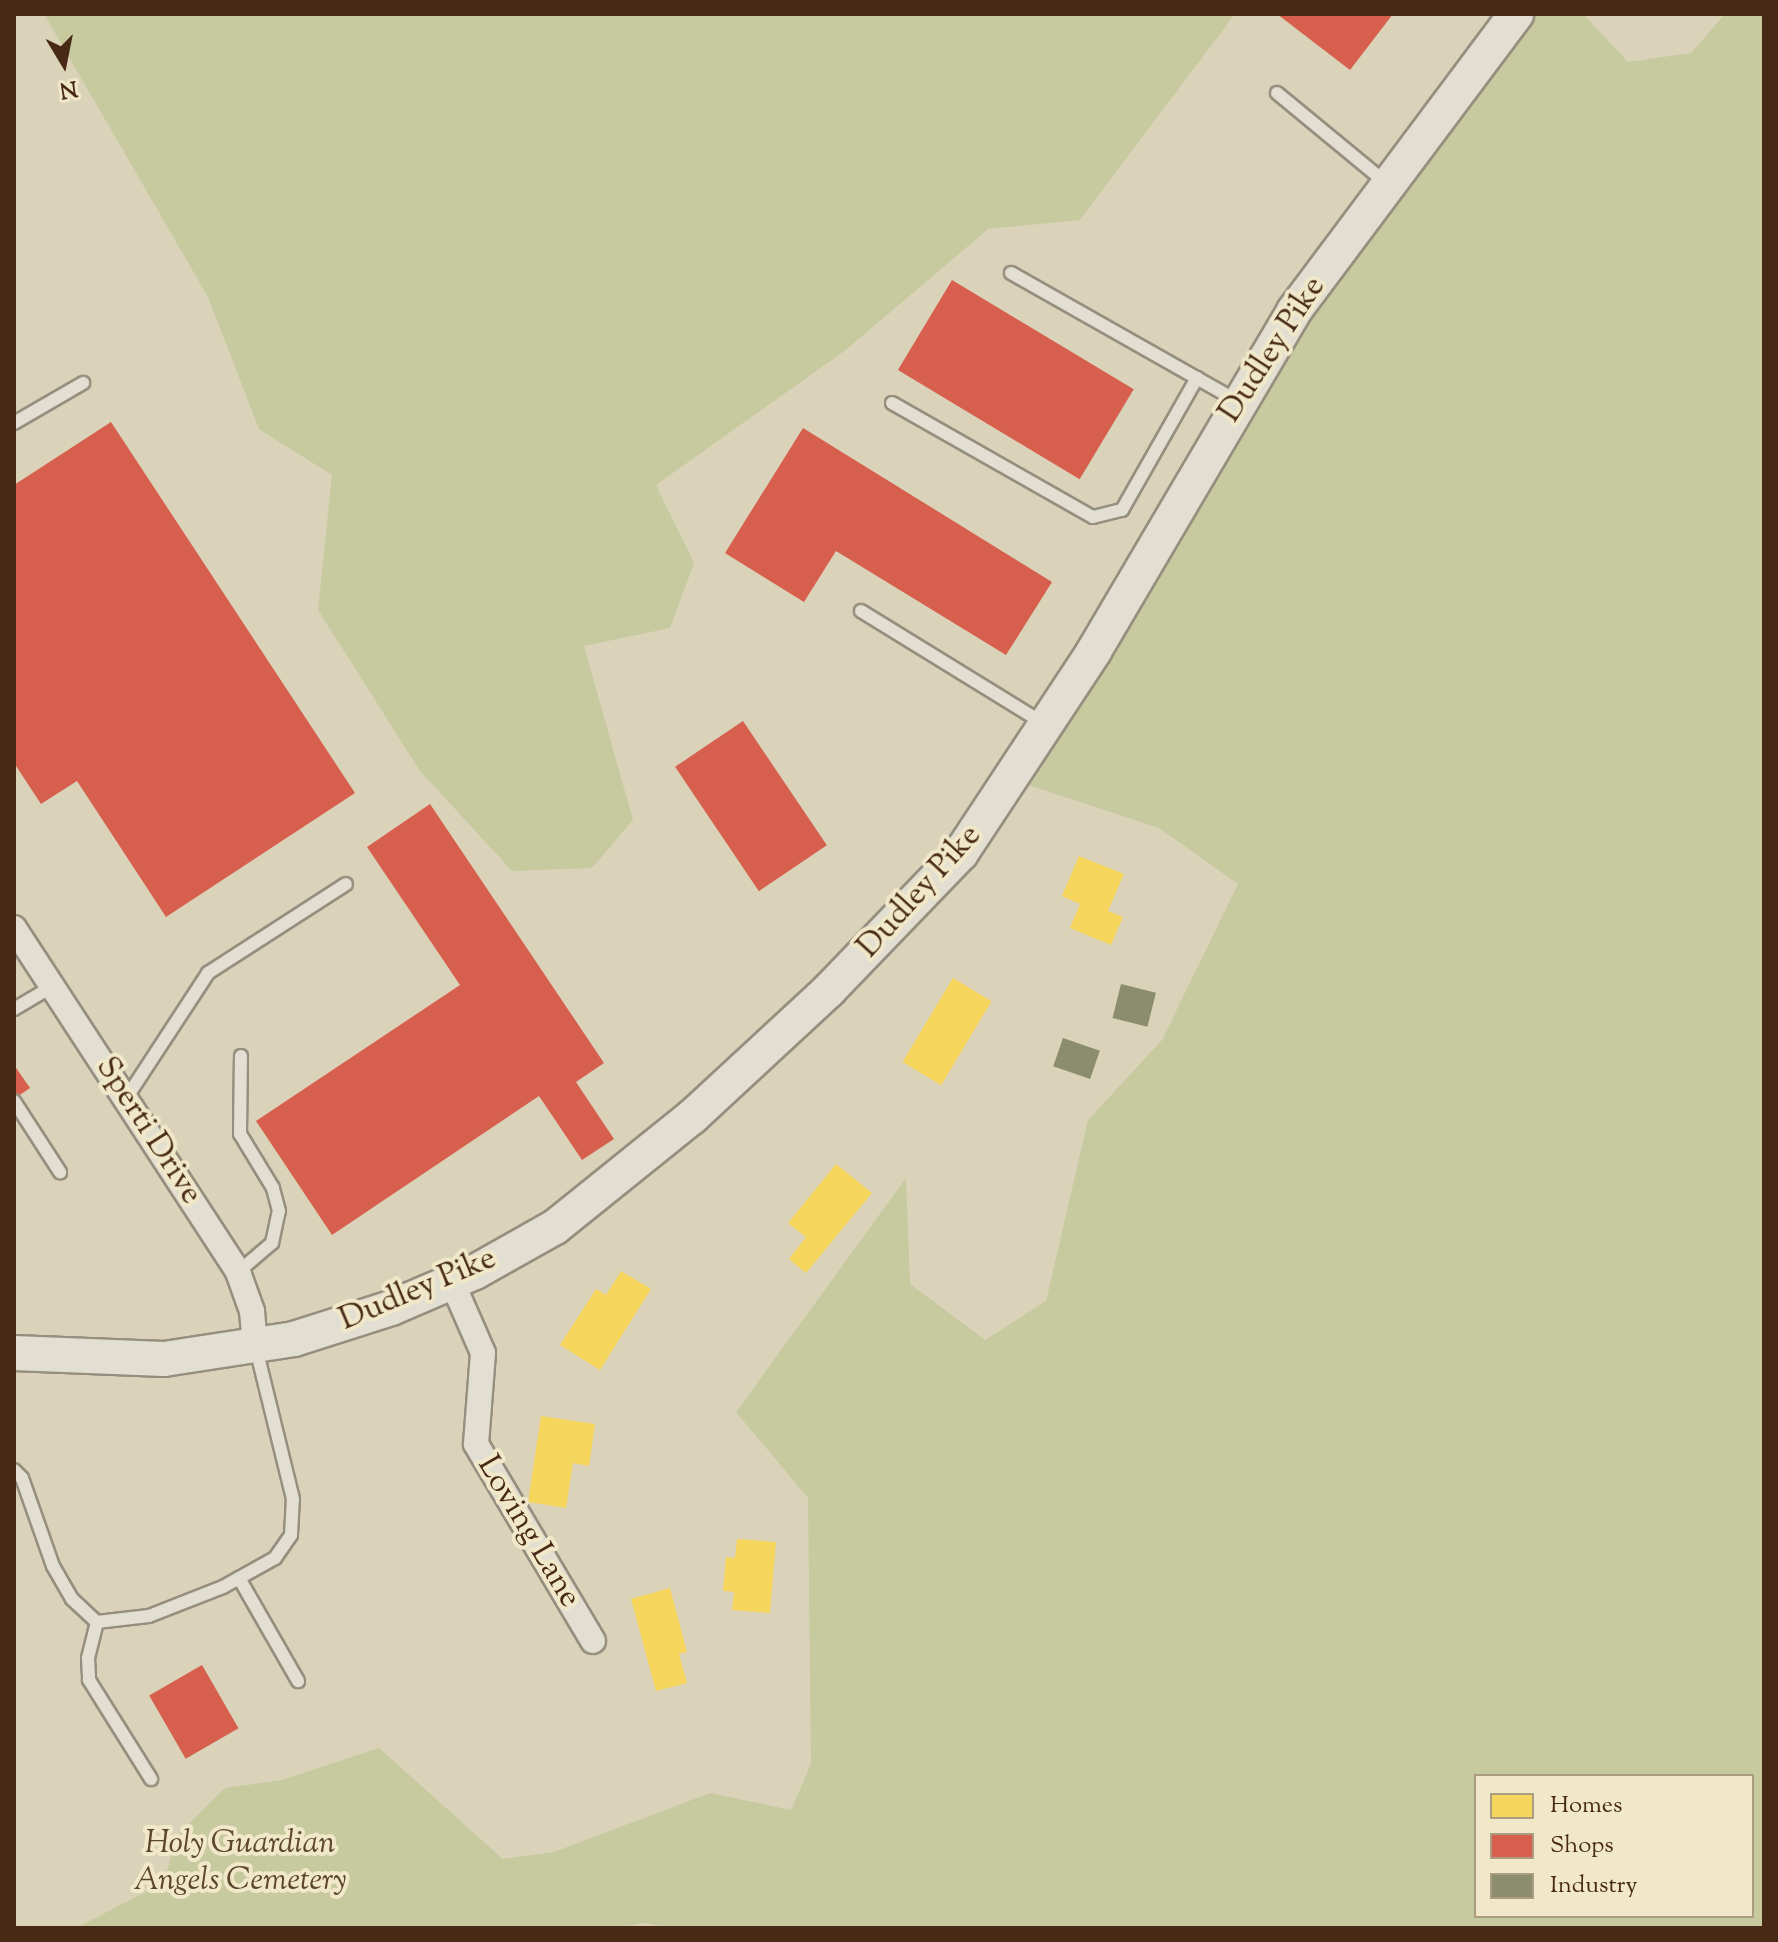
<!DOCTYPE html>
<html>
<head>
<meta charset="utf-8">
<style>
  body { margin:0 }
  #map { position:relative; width:1778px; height:1942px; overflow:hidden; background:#dad3ba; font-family:"Sorts Mill Goudy",serif }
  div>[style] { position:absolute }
  .green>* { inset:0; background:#c7c99f }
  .homes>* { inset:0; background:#f6d55c; transform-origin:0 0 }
  .shops>* { inset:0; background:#d6604d; transform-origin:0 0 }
  .industry>* { inset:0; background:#8c8c6e; transform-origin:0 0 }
  .roads { filter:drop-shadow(2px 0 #968e7e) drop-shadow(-2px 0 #968e7e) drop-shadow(0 2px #968e7e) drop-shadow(0 -2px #968e7e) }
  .lane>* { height:12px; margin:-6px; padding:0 6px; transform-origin:6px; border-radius:6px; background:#e2dfd2 }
  .street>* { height:24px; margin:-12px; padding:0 12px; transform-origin:12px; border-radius:12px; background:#e2dfd2 }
  .secondary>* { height:34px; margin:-17px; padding:0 17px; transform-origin:17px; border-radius:17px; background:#e2dfd2 }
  span { translate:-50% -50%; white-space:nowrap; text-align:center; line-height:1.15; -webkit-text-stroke:8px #f0e8c9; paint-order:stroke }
  .street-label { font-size:32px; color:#472915 }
  .park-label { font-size:32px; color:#5d472c; font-style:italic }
  .frame { position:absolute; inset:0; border:16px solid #472915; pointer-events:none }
  .legend { position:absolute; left:1474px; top:1774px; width:280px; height:144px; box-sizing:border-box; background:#f0e8c9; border:2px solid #ac9c81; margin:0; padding:10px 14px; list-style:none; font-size:24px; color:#472915 }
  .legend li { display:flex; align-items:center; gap:16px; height:40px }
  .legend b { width:40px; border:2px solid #ac9c81 }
  .north { position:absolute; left:24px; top:24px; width:80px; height:80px; -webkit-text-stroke:6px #f0e8c9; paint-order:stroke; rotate:170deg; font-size:22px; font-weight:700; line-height:32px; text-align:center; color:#472915 }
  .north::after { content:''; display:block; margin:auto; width:28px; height:36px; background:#472915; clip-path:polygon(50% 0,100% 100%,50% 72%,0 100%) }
</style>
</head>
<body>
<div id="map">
  <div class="green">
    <div style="clip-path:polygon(44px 14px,1235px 14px,1080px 220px,988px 229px,847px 349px,656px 485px,694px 563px,670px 628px,584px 646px,633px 820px,592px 868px,512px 871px,420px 771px,318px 610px,332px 475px,259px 429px,208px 297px)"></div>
    <div style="clip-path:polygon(evenodd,1516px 14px,1583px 14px,1628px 62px,1691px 53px,1725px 14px,1764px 14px,1764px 1928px,673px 1928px,644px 1923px,617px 1928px,76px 1928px,165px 1882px,175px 1837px,225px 1788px,282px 1780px,379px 1748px,503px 1859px,554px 1852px,710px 1793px,791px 1810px,811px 1764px,808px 1498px,736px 1412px,906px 1178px,910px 1284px,985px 1340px,1046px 1301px,1088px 1120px,1162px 1040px,1238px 884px,1159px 828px,1013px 780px,1227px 417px,1516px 14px,1476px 1776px,1752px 1776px,1752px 1916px,1476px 1916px,1476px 1776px)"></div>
  </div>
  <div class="homes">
    <div style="clip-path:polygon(1079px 856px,1124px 874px,1108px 911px,1123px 917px,1111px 945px,1070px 928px,1080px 904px,1062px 896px)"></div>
    <div style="left:953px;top:978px;width:45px;height:98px;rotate:31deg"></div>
    <div style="clip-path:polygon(836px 1164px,872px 1193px,806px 1273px,789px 1259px,806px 1237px,788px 1223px)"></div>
    <div style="clip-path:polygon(621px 1271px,651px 1289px,600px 1370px,560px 1345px,596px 1289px,606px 1295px)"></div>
    <div style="clip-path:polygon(541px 1416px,595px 1424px,589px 1466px,573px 1463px,566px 1508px,528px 1502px)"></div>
    <div style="clip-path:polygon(737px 1539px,776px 1542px,770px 1613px,732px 1610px,734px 1592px,723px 1591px,726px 1557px,735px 1558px)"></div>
    <div style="clip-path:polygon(670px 1588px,687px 1652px,679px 1654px,687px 1683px,656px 1691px,631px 1599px)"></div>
  </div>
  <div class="shops">
    <div style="clip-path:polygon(1277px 14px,1393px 14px,1350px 70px)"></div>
    <div style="left:952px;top:280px;width:212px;height:105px;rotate:31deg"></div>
    <div style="clip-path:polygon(111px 422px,355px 793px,166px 917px,77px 781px,41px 804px,14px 763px,14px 485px)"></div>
    <div style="clip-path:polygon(803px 428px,1052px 582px,1006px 655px,836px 551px,804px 602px,725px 553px)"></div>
    <div style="left:743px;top:721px;width:150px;height:82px;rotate:56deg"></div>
    <div style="clip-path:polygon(430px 804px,604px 1063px,576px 1082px,614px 1139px,582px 1160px,539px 1096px,332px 1235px,256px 1121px,460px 985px,367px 847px)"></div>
    <div style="clip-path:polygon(14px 1065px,30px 1088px,14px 1099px)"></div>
    <div style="left:202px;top:1665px;width:73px;height:61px;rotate:60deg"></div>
  </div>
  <div class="industry">
    <div style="left:1121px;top:984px;width:36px;height:35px;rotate:14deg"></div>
    <div style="left:1063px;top:1038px;width:39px;height:30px;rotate:19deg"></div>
  </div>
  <div class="roads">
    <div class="lane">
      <div style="left:1277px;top:93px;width:141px;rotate:39.5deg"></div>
      <div style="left:1011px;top:273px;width:260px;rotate:29.5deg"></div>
      <div style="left:892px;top:403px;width:231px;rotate:29.6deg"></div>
      <div style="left:1093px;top:517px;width:30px;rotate:-14deg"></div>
      <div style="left:1122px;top:510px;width:152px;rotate:-60.4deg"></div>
      <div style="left:14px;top:423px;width:80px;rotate:-30.1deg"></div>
      <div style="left:861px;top:611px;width:216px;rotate:31.6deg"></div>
      <div style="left:14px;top:1009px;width:45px;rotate:-30.5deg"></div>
      <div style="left:127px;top:1097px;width:148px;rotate:-56.8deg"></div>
      <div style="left:208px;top:973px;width:164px;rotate:-32.8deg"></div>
      <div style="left:14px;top:1101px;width:85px;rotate:57.1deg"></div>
      <div style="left:238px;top:1272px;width:45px;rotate:-40.5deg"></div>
      <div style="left:272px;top:1243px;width:33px;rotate:-78deg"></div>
      <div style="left:279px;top:1211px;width:24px;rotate:-105deg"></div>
      <div style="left:273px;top:1188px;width:63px;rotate:-121.4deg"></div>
      <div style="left:240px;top:1134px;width:78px;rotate:-89.3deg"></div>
      <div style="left:14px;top:1470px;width:11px;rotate:45deg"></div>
      <div style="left:22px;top:1478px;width:93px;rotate:70.6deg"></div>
      <div style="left:53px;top:1566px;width:38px;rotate:60deg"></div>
      <div style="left:72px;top:1599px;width:34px;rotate:43deg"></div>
      <div style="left:97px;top:1622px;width:52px;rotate:-6.6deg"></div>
      <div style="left:149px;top:1616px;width:79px;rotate:-21.4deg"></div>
      <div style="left:223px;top:1587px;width:60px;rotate:-29.1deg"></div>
      <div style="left:275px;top:1558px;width:28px;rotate:-55deg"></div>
      <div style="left:291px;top:1535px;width:36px;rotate:-87deg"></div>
      <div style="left:293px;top:1499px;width:155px;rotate:-103.8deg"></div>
      <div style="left:239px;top:1578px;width:119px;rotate:60.2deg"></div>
      <div style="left:97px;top:1622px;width:37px;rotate:104deg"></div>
      <div style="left:88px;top:1658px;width:22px;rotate:87deg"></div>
      <div style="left:89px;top:1680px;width:117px;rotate:57.9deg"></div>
    </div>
    <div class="street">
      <div style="left:14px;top:928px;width:411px;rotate:56.9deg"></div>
      <div style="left:238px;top:1272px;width:41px;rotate:70.3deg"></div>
      <div style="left:252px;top:1311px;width:35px;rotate:85deg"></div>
      <div style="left:452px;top:1282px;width:77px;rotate:66.4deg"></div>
      <div style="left:483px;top:1353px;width:91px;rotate:94.4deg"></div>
      <div style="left:476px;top:1444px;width:229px;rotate:59.3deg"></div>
    </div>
    <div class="secondary">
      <div style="left:14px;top:1353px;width:150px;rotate:2.3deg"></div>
      <div style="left:164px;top:1359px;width:132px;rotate:-8.7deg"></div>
      <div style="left:294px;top:1339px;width:102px;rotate:-17.7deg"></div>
      <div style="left:391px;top:1308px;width:91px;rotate:-23.2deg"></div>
      <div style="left:475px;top:1272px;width:92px;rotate:-29.4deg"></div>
      <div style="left:555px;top:1227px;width:176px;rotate:-38.8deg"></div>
      <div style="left:692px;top:1117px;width:187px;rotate:-42.8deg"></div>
      <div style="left:829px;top:990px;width:190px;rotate:-46.1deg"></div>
      <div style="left:961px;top:853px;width:242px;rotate:-56.6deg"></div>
      <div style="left:1094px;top:651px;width:394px;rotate:-59.5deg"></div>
      <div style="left:1294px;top:311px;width:371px;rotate:-53.2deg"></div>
    </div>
  </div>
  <div class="street-label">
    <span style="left:1273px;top:350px;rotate:-57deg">Dudley Pike</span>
    <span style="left:920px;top:892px;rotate:-48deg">Dudley Pike</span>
    <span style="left:148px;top:1131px;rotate:57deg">Sperti Drive</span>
    <span style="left:418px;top:1290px;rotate:-23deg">Dudley Pike</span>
    <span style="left:528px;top:1532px;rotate:59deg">Loving Lane</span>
  </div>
  <div class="park-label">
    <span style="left:240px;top:1863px">Holy Guardian<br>Angels Cemetery</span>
  </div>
  <div class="frame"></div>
  <ul class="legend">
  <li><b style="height:22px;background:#f6d55c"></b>Homes</li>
  <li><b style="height:22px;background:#d6604d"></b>Shops</li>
  <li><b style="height:22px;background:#8c8c6e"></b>Industry</li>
  </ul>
  <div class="north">N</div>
</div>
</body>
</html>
